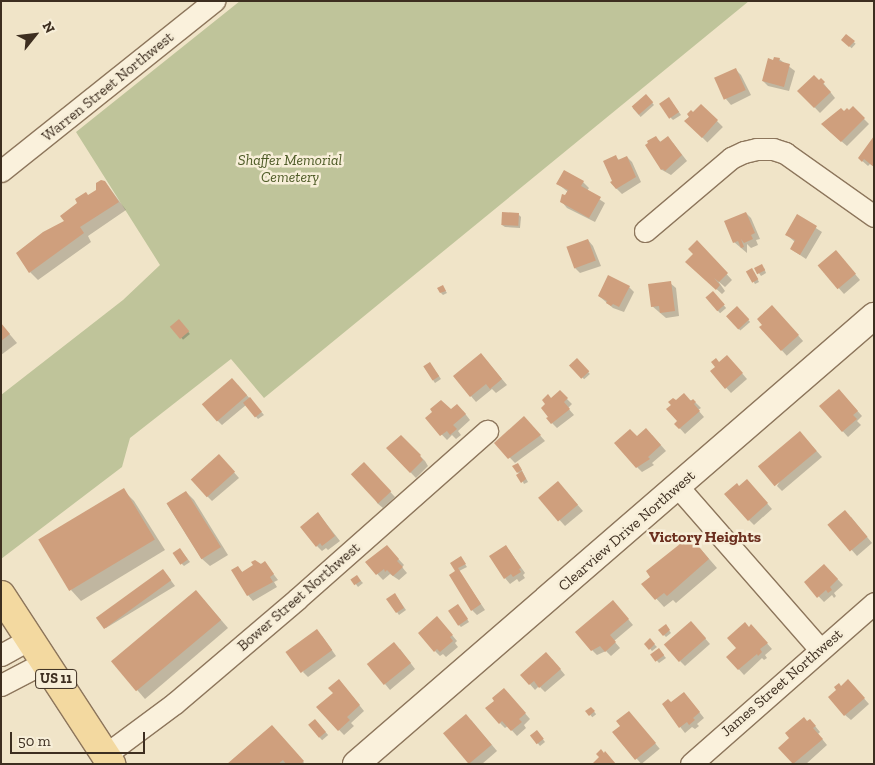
<!DOCTYPE html>
<html>
<head>
<meta charset="utf-8">
<style>
  body { margin:0 }
  #map { position:relative; width:875px; height:765px; overflow:hidden; background:#f0e4c8; font-family:"Zilla Slab",serif }
  div>[style] { position:absolute }
  .cemetery>* { inset:0; background:#bfc49a }
  .shadow>* { inset:0; background:#0003; transform-origin:0 0 }
  .building>* { inset:0; background:#cf9f7d; transform-origin:0 0 }
  .roads { filter:drop-shadow(1px 0 #8d765c) drop-shadow(-1px 0 #8d765c) drop-shadow(0 1px #8d765c) drop-shadow(0 -1px #8d765c) }
  .minor>* { height:21px; margin:-10.5px; padding:0 10.5px; transform-origin:10.5px; border-radius:10.5px; background:#faf1dc }
  .tertiary>* { height:26px; margin:-13px; padding:0 13px; transform-origin:13px; border-radius:13px; background:#faf1dc }
  .primary>* { height:28px; margin:-14px; padding:0 14px; transform-origin:14px; border-radius:14px; background:#f3d9a0 }
  span { translate:-50% -50%; white-space:nowrap; text-align:center; line-height:1.15; -webkit-text-stroke:5px #f7eed8; paint-order:stroke }
  .shield-label span { padding:1px 4px; background:#f7eed8; border:1px solid; border-radius:4px; -webkit-text-stroke-width:0 }
  .shield-label { font-size:14px; color:#3d2e20; font-weight:700 }
  .street-label { font-size:15px; color:#3d2e20 }
  .park-label { font-size:15px; color:#4d5a26; font-style:italic }
  .neighbourhood-label { font-size:16px; color:#6b2e1e; font-weight:700 }
  .frame { position:absolute; inset:0; border:2px solid #3d2e20; pointer-events:none }
  .north { position:absolute; left:10px; top:10px; width:50px; height:50px; -webkit-text-stroke:4px #f7eed8; paint-order:stroke; rotate:61deg; font-size:14px; font-weight:700; line-height:20px; text-align:center; color:#3d2e20 }
  .north::after { content:''; display:block; margin:auto; width:18px; height:22px; background:#3d2e20; clip-path:polygon(50% 0,100% 100%,50% 72%,0 100%) }
  .scale { position:absolute; left:10px; top:732px; width:135px; height:22px; box-sizing:border-box; border:2px solid #3d2e20; border-top:0; padding-left:6px; font-size:15px; line-height:18px; white-space:nowrap; color:#3d2e20; -webkit-text-stroke:4px #f7eed8; paint-order:stroke }
</style>
</head>
<body>
<div id="map">
  <div class="cemetery">
    <div style="clip-path:polygon(240px 1px,749px 1px,264px 398px,231px 359px,130px 438px,122px 467px,1px 559px,1px 395px,123px 300px,160px 265px,76px 132px)"></div>
  </div>
  <div class="shadow">
    <div style="left:846px;top:35px;width:13px;height:6px;rotate:42deg"></div>
    <div style="clip-path:polygon(779px 59px,795px 71px,789px 91px,768px 86px,763px 81px)"></div>
    <div style="clip-path:polygon(736px 70px,741px 75px,751px 95px,731px 105px,726px 99px)"></div>
    <div style="clip-path:polygon(821px 80px,835px 98px,820px 113px,799px 91px)"></div>
    <div style="left:646px;top:96px;width:12px;height:18px;rotate:48deg"></div>
    <div style="clip-path:polygon(671px 101px,681px 115px,673px 120px,671px 118px)"></div>
    <div style="left:701px;top:105px;width:31px;height:22px;rotate:45deg"></div>
    <div style="clip-path:polygon(853px 108px,869px 124px,847px 146px,828px 130px,844px 113px)"></div>
    <div style="clip-path:polygon(656px 138px,661px 142px,673px 143px,687px 161px,671px 175px,662px 170px,647px 145px)"></div>
    <div style="clip-path:polygon(874px 138px,874px 167px,870px 164px,868px 166px,859px 158px)"></div>
    <div style="clip-path:polygon(615px 156px,619px 160px,627px 157px,632px 162px,641px 182px,622px 194px,611px 183px,614px 182px)"></div>
    <div style="clip-path:polygon(564px 172px,583px 182px,589px 188px,587px 191px,605px 203px,595px 222px,567px 208px,562px 202px,568px 192px,558px 184px)"></div>
    <div style="clip-path:polygon(105px 182px,126px 210px,88px 236px,91px 242px,38px 280px,30px 272px,66px 221px)"></div>
    <div style="clip-path:polygon(746px 213px,751px 218px,760px 239px,756px 240px,758px 245px,751px 248px,747px 244px,747px 253px,734px 242px)"></div>
    <div style="clip-path:polygon(519px 215px,521px 217px,520px 228px,505px 227px,502px 225px)"></div>
    <div style="clip-path:polygon(797px 216px,822px 232px,806px 259px,791px 249px,795px 242px,787px 235px)"></div>
    <div style="clip-path:polygon(588px 240px,593px 246px,601px 266px,580px 273px,575px 268px)"></div>
    <div style="clip-path:polygon(697px 242px,732px 280px,725px 287px,718px 281px,725px 291px,722px 294px,692px 267px)"></div>
    <div style="clip-path:polygon(841px 257px,860px 280px,844px 294px,819px 266px)"></div>
    <div style="clip-path:polygon(764px 268px,766px 273px,761px 276px,756px 269px)"></div>
    <div style="clip-path:polygon(748px 272px,754px 272px,759px 282px,755px 284px)"></div>
    <div style="clip-path:polygon(670px 283px,676px 288px,679px 316px,666px 318px,652px 306px)"></div>
    <div style="clip-path:polygon(443px 287px,447px 293px,443px 295px,441px 293px)"></div>
    <div style="clip-path:polygon(629px 287px,634px 292px,624px 312px,613px 308px,599px 296px)"></div>
    <div style="left:713px;top:293px;width:20px;height:8px;rotate:49deg"></div>
    <div style="left:737px;top:307px;width:20px;height:13px;rotate:49deg"></div>
    <div style="left:777px;top:312px;width:39px;height:22px;rotate:48deg"></div>
    <div style="left:179px;top:321px;width:17px;height:9px;rotate:50deg"></div>
    <div style="clip-path:polygon(1px 324px,17px 343px,1px 355px)"></div>
    <div style="clip-path:polygon(486px 360px,507px 385px,496px 393px,492px 389px,476px 402px,454px 376px)"></div>
    <div style="left:577px;top:360px;width:19px;height:8px;rotate:47deg"></div>
    <div style="clip-path:polygon(732px 362px,747px 379px,731px 393px,711px 371px)"></div>
    <div style="clip-path:polygon(432px 366px,441px 379px,435px 383px,424px 367px)"></div>
    <div style="clip-path:polygon(238px 385px,264px 415px,258px 419px,246px 405px,222px 425px,217px 420px)"></div>
    <div style="clip-path:polygon(844px 396px,862px 416px,857px 421px,861px 425px,848px 437px,821px 407px)"></div>
    <div style="clip-path:polygon(565px 397px,572px 404px,568px 408px,574px 415px,557px 428px,548px 419px,551px 399px)"></div>
    <div style="clip-path:polygon(693px 400px,701px 408px,698px 410px,704px 417px,685px 434px,676px 424px,678px 421px,676px 402px)"></div>
    <div style="clip-path:polygon(451px 411px,463px 411px,470px 420px,458px 431px,461px 435px,456px 439px,452px 435px,447px 440px,427px 419px)"></div>
    <div style="clip-path:polygon(529px 423px,545px 441px,515px 463px,496px 443px)"></div>
    <div style="clip-path:polygon(652px 435px,666px 451px,652px 463px,654px 465px,642px 472px,637px 467px,637px 438px)"></div>
    <div style="clip-path:polygon(401px 437px,425px 461px,428px 466px,416px 478px,388px 449px)"></div>
    <div style="clip-path:polygon(805px 438px,822px 457px,782px 491px,777px 486px)"></div>
    <div style="clip-path:polygon(224px 461px,239px 478px,212px 501px,207px 496px)"></div>
    <div style="clip-path:polygon(520px 467px,528px 482px,524px 484px,518px 472px)"></div>
    <div style="clip-path:polygon(369px 469px,395px 497px,383px 508px,377px 503px)"></div>
    <div style="clip-path:polygon(752px 486px,772px 509px,754px 525px,749px 520px)"></div>
    <div style="clip-path:polygon(563px 488px,583px 511px,565px 526px,540px 498px)"></div>
    <div style="clip-path:polygon(123px 490px,134px 501px,165px 550px,81px 601px,71px 590px)"></div>
    <div style="clip-path:polygon(186px 492px,194px 500px,228px 555px,210px 566px,201px 558px,167px 504px)"></div>
    <div style="clip-path:polygon(318px 513px,340px 541px,328px 550px,326px 548px,322px 551px,317px 546px)"></div>
    <div style="clip-path:polygon(851px 517px,872px 543px,857px 556px,830px 525px)"></div>
    <div style="clip-path:polygon(506px 546px,525px 573px,523px 575px,525px 578px,519px 582px,517px 579px,510px 584px,505px 578px)"></div>
    <div style="clip-path:polygon(698px 546px,717px 568px,676px 603px,673px 600px,664px 607px,643px 584px)"></div>
    <div style="clip-path:polygon(180px 549px,190px 562px,184px 566px,182px 564px)"></div>
    <div style="clip-path:polygon(392px 552px,404px 565px,402px 567px,407px 573px,399px 580px,390px 574px,383px 580px,367px 563px)"></div>
    <div style="clip-path:polygon(461px 558px,467px 567px,459px 571px,485px 610px,477px 615px,472px 610px,457px 571px)"></div>
    <div style="clip-path:polygon(265px 563px,278px 580px,274px 582px,277px 587px,253px 601px,248px 595px,238px 567px,243px 573px,255px 565px)"></div>
    <div style="clip-path:polygon(163px 570px,175px 586px,106px 628px,100px 623px)"></div>
    <div style="clip-path:polygon(830px 571px,843px 585px,834px 593px,836px 596px,834px 598px,832px 595px,824px 602px,805px 582px)"></div>
    <div style="clip-path:polygon(352px 579px,359px 579px,363px 583px,358px 587px)"></div>
    <div style="clip-path:polygon(397px 597px,406px 610px,399px 615px,388px 599px)"></div>
    <div style="clip-path:polygon(204px 600px,228px 628px,145px 699px,113px 662px)"></div>
    <div style="clip-path:polygon(618px 607px,633px 625px,614px 641px,620px 648px,611px 656px,606px 651px,597px 655px,592px 650px)"></div>
    <div style="clip-path:polygon(460px 608px,469px 622px,461px 627px,459px 625px)"></div>
    <div style="clip-path:polygon(442px 623px,457px 641px,455px 643px,458px 647px,446px 657px,443px 654px,440px 656px,435px 651px)"></div>
    <div style="clip-path:polygon(666px 626px,671px 633px,666px 637px,660px 631px)"></div>
    <div style="clip-path:polygon(696px 628px,710px 644px,685px 666px,680px 661px)"></div>
    <div style="clip-path:polygon(749px 628px,756px 631px,772px 649px,765px 655px,767px 658px,764px 660px,762px 658px,744px 675px,728px 657px,738px 648px)"></div>
    <div style="clip-path:polygon(322px 636px,336px 656px,308px 677px,303px 672px)"></div>
    <div style="clip-path:polygon(650px 640px,657px 647px,652px 651px,646px 644px)"></div>
    <div style="clip-path:polygon(400px 649px,415px 669px,390px 690px,385px 684px)"></div>
    <div style="clip-path:polygon(659px 650px,666px 658px,659px 663px,652px 655px)"></div>
    <div style="clip-path:polygon(552px 659px,565px 675px,545px 692px,539px 686px,535px 690px,522px 675px)"></div>
    <div style="clip-path:polygon(344px 686px,364px 711px,351px 723px,354px 726px,344px 735px,318px 708px)"></div>
    <div style="clip-path:polygon(853px 686px,869px 704px,851px 720px,845px 715px)"></div>
    <div style="clip-path:polygon(509px 695px,530px 719px,524px 725px,526px 728px,517px 736px,508px 726px,505px 728px,500px 723px)"></div>
    <div style="clip-path:polygon(689px 699px,704px 718px,697px 724px,699px 726px,695px 729px,692px 727px,685px 733px,666px 709px,672px 704px)"></div>
    <div style="left:591px;top:708px;width:8px;height:5px;rotate:50deg"></div>
    <div style="left:634px;top:718px;width:40px;height:24px;rotate:50deg"></div>
    <div style="left:315px;top:720px;width:20px;height:8px;rotate:49deg"></div>
    <div style="clip-path:polygon(471px 720px,497px 751px,482px 764px,471px 764px,445px 734px)"></div>
    <div style="clip-path:polygon(807px 723px,815px 726px,820px 732px,818px 734px,827px 745px,806px 764px,794px 764px,780px 748px)"></div>
    <div style="clip-path:polygon(539px 734px,545px 742px,540px 746px,532px 736px)"></div>
    <div style="clip-path:polygon(280px 735px,305px 764px,229px 764px)"></div>
  </div>
  <div class="building">
    <div style="clip-path:polygon(846px 34px,855px 41px,849px 47px,841px 40px)"></div>
    <div style="clip-path:polygon(774px 57px,780px 58px,779px 61px,790px 64px,784px 87px,762px 81px,768px 58px,773px 60px)"></div>
    <div style="left:736px;top:68px;width:24px;height:24px;rotate:66deg"></div>
    <div style="clip-path:polygon(814px 75px,819px 80px,821px 78px,825px 82px,823px 84px,831px 92px,814px 108px,797px 91px)"></div>
    <div style="left:646px;top:94px;width:11px;height:19px;rotate:49deg"></div>
    <div style="left:669px;top:97px;width:18px;height:12px;rotate:56deg"></div>
    <div style="clip-path:polygon(701px 104px,718px 120px,702px 138px,684px 121px,689px 117px,687px 114px,691px 110px,693px 112px)"></div>
    <div style="clip-path:polygon(853px 106px,865px 118px,841px 142px,821px 124px,841px 108px,844px 111px,847px 108px,849px 110px)"></div>
    <div style="clip-path:polygon(656px 136px,660px 142px,668px 136px,682px 155px,665px 171px,663px 169px,661px 170px,645px 145px,648px 143px,647px 141px)"></div>
    <div style="clip-path:polygon(874px 136px,874px 167px,864px 159px,862px 162px,858px 158px)"></div>
    <div style="clip-path:polygon(616px 155px,618px 160px,627px 156px,636px 177px,616px 189px,610px 182px,612px 181px,603px 161px)"></div>
    <div style="clip-path:polygon(564px 170px,584px 181px,581px 186px,601px 197px,589px 218px,560px 202px,562px 194px,565px 195px,568px 190px,556px 184px)"></div>
    <div style="clip-path:polygon(101px 180px,105px 181px,119px 202px,80px 227px,84px 233px,29px 273px,16px 253px,43px 232px,64px 221px,60px 216px,77px 203px,75px 199px,86px 192px,88px 195px,96px 190px,96px 183px)"></div>
    <div style="left:502px;top:212px;width:17px;height:13px;rotate:3deg"></div>
    <div style="clip-path:polygon(746px 212px,755px 233px,751px 235px,753px 239px,744px 243px,741px 239px,744px 247px,741px 248px,738px 241px,733px 243px,724px 221px)"></div>
    <div style="clip-path:polygon(797px 214px,817px 226px,800px 255px,790px 249px,795px 240px,785px 235px)"></div>
    <div style="left:588px;top:239px;width:23px;height:23px;rotate:70deg"></div>
    <div style="clip-path:polygon(697px 240px,728px 273px,719px 282px,714px 278px,720px 285px,716px 290px,685px 262px,693px 254px,688px 249px)"></div>
    <div style="left:836px;top:250px;width:31px;height:24px;rotate:50deg"></div>
    <div style="left:762px;top:264px;width:7px;height:9px;rotate:63deg"></div>
    <div style="left:752px;top:268px;width:13px;height:7px;rotate:61deg"></div>
    <div style="clip-path:polygon(608px 275px,630px 286px,619px 307px,613px 304px,611px 306px,606px 303px,607px 301px,598px 296px)"></div>
    <div style="clip-path:polygon(671px 281px,675px 311px,660px 313px,659px 306px,651px 307px,648px 284px)"></div>
    <div style="clip-path:polygon(443px 285px,446px 291px,440px 293px,437px 288px)"></div>
    <div style="left:713px;top:291px;width:18px;height:10px;rotate:49deg"></div>
    <div style="clip-path:polygon(772px 305px,799px 335px,781px 351px,759px 327px,762px 325px,757px 319px)"></div>
    <div style="left:737px;top:306px;width:18px;height:15px;rotate:47deg"></div>
    <div style="left:179px;top:319px;width:16px;height:12px;rotate:50deg"></div>
    <div style="clip-path:polygon(1px 323px,10px 334px,1px 341px)"></div>
    <div style="clip-path:polygon(481px 353px,502px 379px,490px 389px,486px 384px,470px 397px,453px 376px)"></div>
    <div style="clip-path:polygon(727px 355px,743px 373px,725px 389px,710px 371px,715px 367px,711px 362px,716px 358px,719px 362px)"></div>
    <div style="left:577px;top:358px;width:18px;height:11px;rotate:47deg"></div>
    <div style="left:430px;top:362px;width:17px;height:8px;rotate:57deg"></div>
    <div style="left:232px;top:378px;width:23px;height:40px;rotate:49deg"></div>
    <div style="clip-path:polygon(839px 389px,858px 411px,853px 415px,857px 419px,842px 432px,819px 406px)"></div>
    <div style="clip-path:polygon(560px 390px,568px 398px,564px 402px,570px 409px,551px 424px,546px 418px,548px 417px,541px 408px,545px 404px,542px 400px,548px 394px,551px 398px)"></div>
    <div style="clip-path:polygon(684px 393px,691px 401px,693px 399px,696px 402px,694px 404px,700px 411px,679px 429px,674px 424px,677px 421px,666px 409px,671px 405px,668px 402px,673px 398px,676px 400px)"></div>
    <div style="left:250px;top:397px;width:19px;height:9px;rotate:51deg"></div>
    <div style="clip-path:polygon(441px 400px,451px 409px,457px 404px,466px 414px,453px 425px,457px 429px,450px 435px,447px 431px,440px 436px,425px 418px,432px 412px,430px 409px)"></div>
    <div style="clip-path:polygon(524px 416px,541px 435px,508px 459px,494px 443px)"></div>
    <div style="clip-path:polygon(646px 428px,661px 445px,648px 457px,650px 459px,636px 468px,614px 443px,630px 429px,637px 436px)"></div>
    <div style="left:800px;top:431px;width:26px;height:55px;rotate:50deg"></div>
    <div style="clip-path:polygon(401px 435px,421px 455px,420px 456px,423px 460px,410px 473px,386px 448px)"></div>
    <div style="left:219px;top:454px;width:24px;height:38px;rotate:48deg"></div>
    <div style="left:364px;top:462px;width:40px;height:18px;rotate:47deg"></div>
    <div style="clip-path:polygon(518px 463px,522px 470px,517px 473px,512px 466px)"></div>
    <div style="clip-path:polygon(522px 471px,526px 479px,521px 483px,516px 475px)"></div>
    <div style="clip-path:polygon(747px 479px,768px 503px,748px 521px,724px 494px,737px 483px,739px 486px)"></div>
    <div style="left:558px;top:481px;width:31px;height:26px;rotate:50deg"></div>
    <div style="left:124px;top:488px;width:60px;height:100px;rotate:59deg"></div>
    <div style="left:186px;top:491px;width:66px;height:23px;rotate:58deg"></div>
    <div style="left:845px;top:510px;width:35px;height:23px;rotate:50deg"></div>
    <div style="clip-path:polygon(318px 512px,335px 536px,322px 546px,320px 543px,316px 547px,300px 527px)"></div>
    <div style="clip-path:polygon(690px 536px,709px 559px,667px 596px,664px 593px,655px 600px,641px 584px,650px 577px,646px 571px)"></div>
    <div style="clip-path:polygon(387px 545px,399px 559px,397px 561px,403px 567px,393px 576px,387px 570px,385px 572px,384px 569px,376px 575px,365px 562px)"></div>
    <div style="clip-path:polygon(506px 545px,521px 568px,519px 569px,521px 572px,513px 577px,511px 574px,504px 579px,489px 556px)"></div>
    <div style="left:180px;top:548px;width:14px;height:9px;rotate:56deg"></div>
    <div style="clip-path:polygon(461px 556px,466px 564px,458px 568px,481px 604px,471px 611px,449px 575px,455px 571px,450px 563px)"></div>
    <div style="clip-path:polygon(255px 560px,261px 564px,265px 561px,274px 574px,270px 577px,273px 582px,247px 596px,231px 570px,238px 566px,242px 572px,253px 565px,251px 562px)"></div>
    <div style="clip-path:polygon(824px 564px,838px 579px,830px 587px,832px 590px,828px 593px,826px 590px,817px 598px,804px 582px)"></div>
    <div style="left:163px;top:569px;width:14px;height:83px;rotate:54deg"></div>
    <div style="left:357px;top:575px;width:7px;height:8px;rotate:56deg"></div>
    <div style="left:196px;top:590px;width:39px;height:111px;rotate:50deg"></div>
    <div style="clip-path:polygon(395px 593px,404px 608px,396px 613px,386px 599px)"></div>
    <div style="clip-path:polygon(613px 600px,629px 619px,610px 635px,616px 642px,605px 652px,600px 646px,591px 651px,575px 632px)"></div>
    <div style="left:458px;top:604px;width:18px;height:12px;rotate:56deg"></div>
    <div style="clip-path:polygon(437px 616px,453px 635px,450px 637px,453px 641px,440px 652px,437px 649px,434px 652px,418px 633px)"></div>
    <div style="left:691px;top:621px;width:23px;height:36px;rotate:49deg"></div>
    <div style="clip-path:polygon(745px 622px,749px 627px,751px 624px,768px 643px,760px 649px,762px 652px,758px 656px,757px 654px,738px 670px,726px 657px,736px 648px,727px 638px)"></div>
    <div style="clip-path:polygon(666px 624px,670px 630px,663px 636px,658px 630px)"></div>
    <div style="left:317px;top:629px;width:26px;height:39px;rotate:54deg"></div>
    <div style="clip-path:polygon(650px 638px,655px 644px,649px 650px,644px 644px)"></div>
    <div style="left:394px;top:642px;width:27px;height:35px;rotate:51deg"></div>
    <div style="left:659px;top:648px;width:9px;height:11px;rotate:54deg"></div>
    <div style="clip-path:polygon(546px 652px,561px 669px,539px 688px,534px 681px,529px 685px,520px 675px)"></div>
    <div style="clip-path:polygon(339px 679px,360px 705px,347px 717px,350px 720px,338px 731px,316px 707px,333px 693px,328px 688px)"></div>
    <div style="clip-path:polygon(848px 679px,865px 698px,844px 716px,828px 697px,836px 690px,834px 687px,839px 683px,841px 686px)"></div>
    <div style="clip-path:polygon(504px 688px,526px 713px,519px 719px,522px 722px,511px 731px,502px 721px,499px 724px,485px 708px,494px 701px,492px 698px)"></div>
    <div style="clip-path:polygon(684px 692px,700px 712px,693px 718px,695px 720px,689px 725px,687px 722px,679px 728px,662px 704px,668px 699px,671px 702px)"></div>
    <div style="clip-path:polygon(591px 707px,595px 711px,589px 716px,585px 711px)"></div>
    <div style="clip-path:polygon(629px 711px,656px 743px,635px 760px,612px 732px,620px 726px,616px 721px)"></div>
    <div style="left:466px;top:714px;width:40px;height:30px;rotate:50deg"></div>
    <div style="clip-path:polygon(804px 717px,807px 721px,810px 719px,816px 726px,813px 728px,823px 739px,793px 764px,778px 748px,789px 738px,785px 733px)"></div>
    <div style="left:315px;top:719px;width:17px;height:9px;rotate:50deg"></div>
    <div style="clip-path:polygon(272px 725px,304px 761px,301px 764px,286px 764px,283px 760px,278px 764px,227px 764px)"></div>
    <div style="left:537px;top:730px;width:11px;height:9px;rotate:52deg"></div>
    <div style="clip-path:polygon(601px 749px,604px 753px,605px 751px,616px 764px,592px 764px,599px 757px,596px 754px)"></div>
  </div>
  <div class="roads">
    <div class="minor">
      <div style="left:1px;top:171px;width:273px;rotate:-38.6deg"></div>
      <div style="left:645px;top:231px;width:113px;rotate:-40.3deg"></div>
      <div style="left:731px;top:158px;width:14px;rotate:-25deg"></div>
      <div style="left:744px;top:152px;width:13px;rotate:-13deg"></div>
      <div style="left:757px;top:149px;width:16px"></div>
      <div style="left:773px;top:149px;width:13px;rotate:18deg"></div>
      <div style="left:785px;top:153px;width:109px;rotate:35.3deg"></div>
      <div style="left:678px;top:487px;width:215px;rotate:48.8deg"></div>
      <div style="left:1px;top:655px;width:33px;rotate:-29deg"></div>
      <div style="left:1px;top:685px;width:50px;rotate:-27.6deg"></div>
      <div style="left:105px;top:755px;width:87px;rotate:-36.6deg"></div>
      <div style="left:175px;top:703px;width:160px;rotate:-40.4deg"></div>
      <div style="left:297px;top:599px;width:254px;rotate:-41.5deg"></div>
      <div style="left:691px;top:764px;width:244px;rotate:-41.3deg"></div>
    </div>
    <div class="tertiary">
      <div style="left:356px;top:764px;width:685px;rotate:-40.86deg"></div>
    </div>
    <div class="primary">
      <div style="left:1px;top:595px;width:202px;rotate:56.9deg"></div>
    </div>
  </div>
  <div class="shield-label">
    <span style="left:56px;top:679px">US 11</span>
  </div>
  <div class="street-label">
    <span style="left:108px;top:87px;rotate:-39deg">Warren Street Northwest</span>
    <span style="left:627px;top:531px;rotate:-41deg">Clearview Drive Northwest</span>
    <span style="left:299px;top:597px;rotate:-41deg">Bower Street Northwest</span>
    <span style="left:782px;top:683px;rotate:-41deg">James Street Northwest</span>
  </div>
  <div class="park-label">
    <span style="left:290px;top:169px">Shaffer Memorial<br>Cemetery</span>
  </div>
  <div class="neighbourhood-label">
    <span style="left:705px;top:537px">Victory Heights</span>
  </div>
  <div class="frame"></div>
  <div class="north">N</div>
  <div class="scale">50 m</div>
</div>
</body>
</html>
